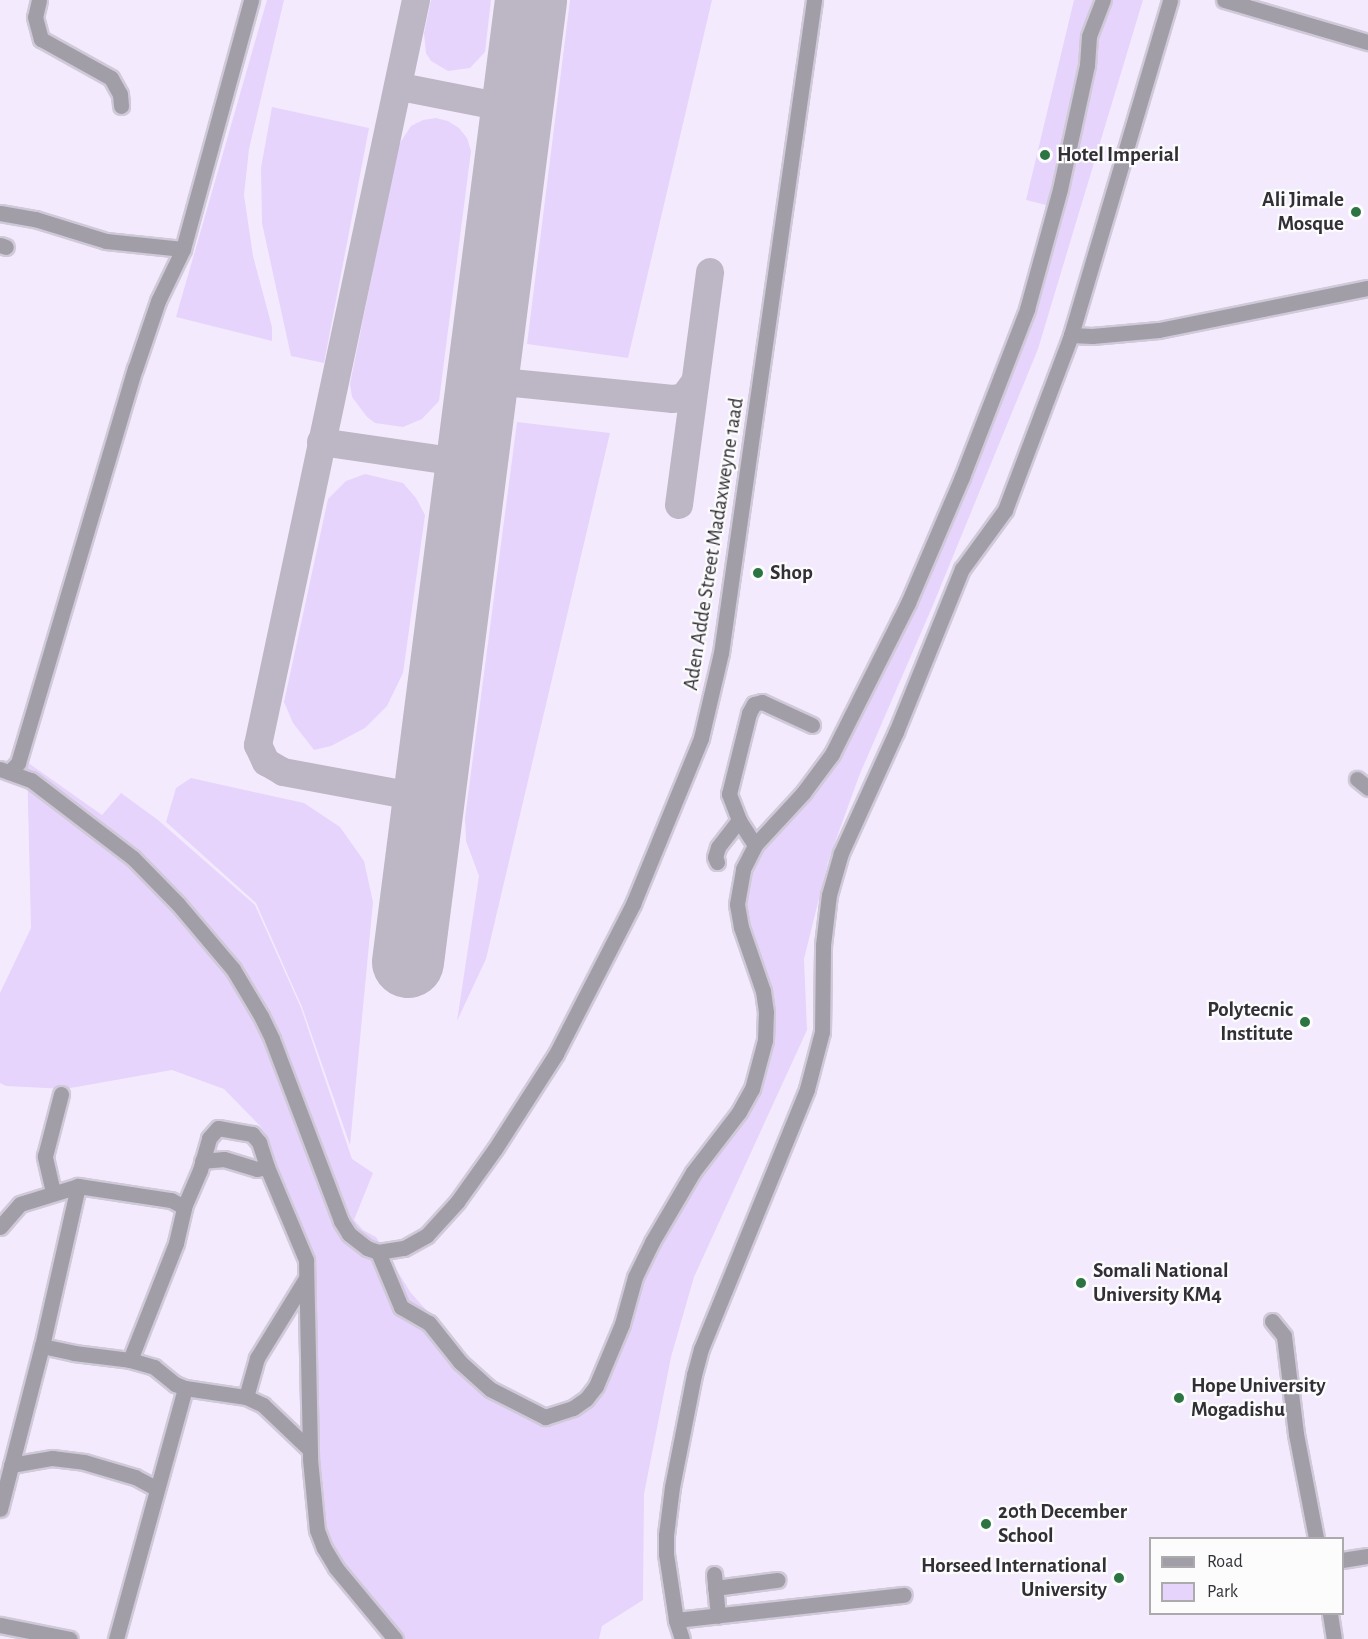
<!DOCTYPE html>
<html>
<head>
<meta charset="utf-8">
<style>
  body { margin:0 }
  #map { position:relative; width:1368px; height:1639px; overflow:hidden; background:#f3ebfd; font-family:"Alegreya Sans",sans-serif }
  div>[style] { position:absolute }
  .green>* { inset:0; background:#e6d4fc }
  .taxiway>* { height:28px; margin:-14px; padding:0 14px; transform-origin:14px; border-radius:14px; background:#bdb6c5 }
  .runway>* { height:72px; margin:-36px; padding:0 36px; transform-origin:36px; border-radius:36px; background:#bdb6c5 }
  .roads { filter:drop-shadow(2px 0 #d0c9d9) drop-shadow(-2px 0 #d0c9d9) drop-shadow(0 2px #d0c9d9) drop-shadow(0 -2px #d0c9d9) }
  .minor>* { height:15px; margin:-7.5px; padding:0 7.5px; transform-origin:7.5px; border-radius:7.5px; background:#a29ea7 }
  .dots>* { width:16px; height:16px; translate:-50% -50%; box-sizing:border-box; border:3px solid #fcfcfc; border-radius:50% }
  span { translate:-50% -50%; white-space:nowrap; text-align:center; line-height:1.15; -webkit-text-stroke:4.5px #fcfcfc; paint-order:stroke }
  .poi-label { font-size:21px; color:#332f37; font-weight:700 }
  .left { translate:0 -50%; text-align:left }
  .right { translate:-100% -50%; text-align:right }
  .street-label { font-size:21px; color:#332f37 }
  .legend { position:absolute; left:1149px; top:1537px; width:195px; height:78px; box-sizing:border-box; background:#fcfcfc; border:2px solid #acaaad; margin:0; padding:8px 10px; list-style:none; font-size:18px; color:#332f37 }
  .legend li { display:flex; align-items:center; gap:12px; height:30px }
  .legend b { width:30px; border:2px solid #acaaad }
</style>
</head>
<body>
<div id="map">
  <div class="green">
    <div style="clip-path:polygon(267px 0,284px 0,249px 149px,244px 195px,253px 256px,272px 327px,272px 341px,176px 317px)"></div>
    <div style="clip-path:polygon(431px 0,491px 0,485px 52px,470px 68px,448px 71px,431px 61px,426px 53px,424px 33px)"></div>
    <div style="clip-path:polygon(570px 0,712px 0,628px 358px,527px 344px)"></div>
    <div style="clip-path:polygon(1074px 0,1143px 0,1038px 349px,933px 605px,859px 776px,828px 862px,804px 959px,807px 1030px,694px 1277px,671px 1357px,644px 1494px,643px 1600px,602px 1626px,599px 1639px,399px 1639px,322px 1542px,305px 1254px,261px 1127px,224px 1089px,172px 1070px,65px 1089px,6px 1086px,0 1083px,0 993px,31px 928px,27px 762px,102px 815px,121px 793px,158px 820px,255px 905px,301px 1008px,352px 1159px,373px 1173px,354px 1220px,363px 1230px,376px 1237px,411px 1293px,488px 1379px,549px 1413px,583px 1394px,659px 1225px,735px 1114px,765px 1022px,735px 912px,752px 846px,819px 771px,919px 573px,1022px 298px,1046px 205px,1026px 200px)"></div>
    <div style="clip-path:polygon(272px 107px,369px 128px,324px 363px,291px 356px,262px 223px,261px 168px)"></div>
    <div style="clip-path:polygon(436px 118px,448px 121px,459px 128px,467px 138px,471px 151px,439px 401px,422px 419px,403px 427px,375px 423px,367px 417px,352px 397px,350px 384px,398px 146px,411px 126px,423px 120px)"></div>
    <div style="clip-path:polygon(517px 422px,610px 433px,486px 959px,457px 1021px,479px 876px,466px 841px,465px 818px)"></div>
    <div style="clip-path:polygon(365px 474px,403px 483px,416px 498px,425px 515px,403px 673px,387px 706px,365px 728px,331px 746px,314px 750px,293px 723px,284px 702px,328px 499px,346px 481px)"></div>
    <div style="clip-path:polygon(191px 778px,304px 803px,340px 827px,364px 861px,373px 902px,350px 1145px,302px 1007px,256px 903px,166px 822px,176px 788px)"></div>
  </div>
  <div class="taxiway">
    <div style="left:416px;top:0;width:762px;rotate:101.97deg"></div>
    <div style="left:258px;top:745px;width:19px;rotate:65deg"></div>
    <div style="left:266px;top:762px;width:20px;rotate:30deg"></div>
    <div style="left:283px;top:772px;width:148px;rotate:10.5deg"></div>
    <div style="left:411px;top:89px;width:108px;rotate:11.2deg"></div>
    <div style="left:483px;top:380px;width:191px;rotate:5.7deg"></div>
    <div style="left:673px;top:399px;width:11px;rotate:-10deg"></div>
    <div style="left:684px;top:397px;width:19px;rotate:-54deg"></div>
    <div style="left:321px;top:442px;width:153px;rotate:8.3deg"></div>
    <div style="left:679px;top:505px;width:235px;rotate:-82.4deg"></div>
  </div>
  <div class="runway">
    <div style="left:408px;top:962px;width:970px;rotate:-82.71deg"></div>
  </div>
  <div class="roads">
    <div class="minor">
      <div style="left:39px;top:0;width:17px;rotate:103deg"></div>
      <div style="left:35px;top:17px;width:23px;rotate:75deg"></div>
      <div style="left:41px;top:39px;width:80px;rotate:29.1deg"></div>
      <div style="left:111px;top:78px;width:18px;rotate:61deg"></div>
      <div style="left:120px;top:94px;width:12px;rotate:85deg"></div>
      <div style="left:1224px;top:0;width:150px;rotate:16.3deg"></div>
      <div style="left:0;top:213px;width:36px;rotate:10deg"></div>
      <div style="left:35px;top:219px;width:74px;rotate:17.2deg"></div>
      <div style="left:106px;top:241px;width:77px;rotate:5.9deg"></div>
      <div style="left:0;top:245px;width:6px;rotate:18deg"></div>
      <div style="left:1071px;top:335px;width:21px;rotate:3deg"></div>
      <div style="left:1092px;top:336px;width:67px;rotate:-5.1deg"></div>
      <div style="left:1159px;top:330px;width:213px;rotate:-11.4deg"></div>
      <div style="left:0;top:769px;width:33px;rotate:20deg"></div>
      <div style="left:31px;top:780px;width:128px;rotate:37.4deg"></div>
      <div style="left:133px;top:858px;width:64px;rotate:45.6deg"></div>
      <div style="left:178px;top:904px;width:85px;rotate:49.8deg"></div>
      <div style="left:233px;top:969px;width:55px;rotate:59.2deg"></div>
      <div style="left:261px;top:1016px;width:25px;rotate:64deg"></div>
      <div style="left:272px;top:1039px;width:195px;rotate:69.2deg"></div>
      <div style="left:341px;top:1221px;width:15px;rotate:58deg"></div>
      <div style="left:349px;top:1234px;width:23px;rotate:38deg"></div>
      <div style="left:367px;top:1248px;width:12px;rotate:20deg"></div>
      <div style="left:378px;top:1252px;width:26px;rotate:-9deg"></div>
      <div style="left:404px;top:1248px;width:26px;rotate:-29deg"></div>
      <div style="left:427px;top:1235px;width:45px;rotate:-47.7deg"></div>
      <div style="left:457px;top:1202px;width:65px;rotate:-54.4deg"></div>
      <div style="left:495px;top:1149px;width:113px;rotate:-57.3deg"></div>
      <div style="left:556px;top:1054px;width:169px;rotate:-62.8deg"></div>
      <div style="left:633px;top:904px;width:179px;rotate:-67.7deg"></div>
      <div style="left:701px;top:738px;width:87px;rotate:-76.8deg"></div>
      <div style="left:721px;top:653px;width:660px;rotate:-81.89deg"></div>
      <div style="left:9px;top:772px;width:13px;rotate:-45deg"></div>
      <div style="left:18px;top:763px;width:411px;rotate:-73.5deg"></div>
      <div style="left:135px;top:369px;width:72px;rotate:-71.3deg"></div>
      <div style="left:158px;top:301px;width:58px;rotate:-64.3deg"></div>
      <div style="left:183px;top:249px;width:258px;rotate:-74.7deg"></div>
      <div style="left:1357px;top:779px;width:14px;rotate:39deg"></div>
      <div style="left:755px;top:845px;width:30px;rotate:-123deg"></div>
      <div style="left:739px;top:820px;width:28px;rotate:-111deg"></div>
      <div style="left:729px;top:794px;width:83px;rotate:-76.1deg"></div>
      <div style="left:749px;top:713px;width:10px;rotate:-61deg"></div>
      <div style="left:754px;top:704px;width:8px;rotate:-14deg"></div>
      <div style="left:762px;top:702px;width:55px;rotate:24.7deg"></div>
      <div style="left:717px;top:862px;width:5px;rotate:-112deg"></div>
      <div style="left:715px;top:857px;width:10px;rotate:-73deg"></div>
      <div style="left:718px;top:847px;width:34px;rotate:-52deg"></div>
      <div style="left:202px;top:1161px;width:22px;rotate:-5deg"></div>
      <div style="left:224px;top:1159px;width:34px;rotate:17deg"></div>
      <div style="left:257px;top:1169px;width:10px;rotate:-11deg"></div>
      <div style="left:53px;top:1192px;width:37px;rotate:-103deg"></div>
      <div style="left:45px;top:1156px;width:64px;rotate:-75.5deg"></div>
      <div style="left:0;top:1227px;width:30px;rotate:-49deg"></div>
      <div style="left:20px;top:1204px;width:61px;rotate:-17.2deg"></div>
      <div style="left:378px;top:1252px;width:60px;rotate:67.3deg"></div>
      <div style="left:401px;top:1307px;width:32px;rotate:30deg"></div>
      <div style="left:429px;top:1323px;width:50px;rotate:51.5deg"></div>
      <div style="left:460px;top:1362px;width:40px;rotate:42deg"></div>
      <div style="left:490px;top:1389px;width:62px;rotate:27deg"></div>
      <div style="left:545px;top:1417px;width:29px;rotate:-18deg"></div>
      <div style="left:573px;top:1408px;width:16px;rotate:-35deg"></div>
      <div style="left:586px;top:1399px;width:16px;rotate:-52deg"></div>
      <div style="left:596px;top:1386px;width:67px;rotate:-67.2deg"></div>
      <div style="left:622px;top:1324px;width:49px;rotate:-74.5deg"></div>
      <div style="left:635px;top:1277px;width:39px;rotate:-64deg"></div>
      <div style="left:652px;top:1242px;width:81px;rotate:-59.6deg"></div>
      <div style="left:693px;top:1172px;width:76px;rotate:-52.5deg"></div>
      <div style="left:739px;top:1112px;width:26px;rotate:-61deg"></div>
      <div style="left:752px;top:1089px;width:51px;rotate:-75.1deg"></div>
      <div style="left:765px;top:1040px;width:28px;rotate:-88deg"></div>
      <div style="left:766px;top:1012px;width:21px;rotate:-98deg"></div>
      <div style="left:763px;top:991px;width:68px;rotate:-109deg"></div>
      <div style="left:741px;top:927px;width:23px;rotate:-100deg"></div>
      <div style="left:737px;top:904px;width:36px;rotate:-80deg"></div>
      <div style="left:743px;top:869px;width:27px;rotate:-63deg"></div>
      <div style="left:755px;top:845px;width:71px;rotate:-47.3deg"></div>
      <div style="left:803px;top:793px;width:49px;rotate:-53.4deg"></div>
      <div style="left:832px;top:754px;width:169px;rotate:-63.3deg"></div>
      <div style="left:908px;top:603px;width:137px;rotate:-66.8deg"></div>
      <div style="left:962px;top:477px;width:180px;rotate:-68.8deg"></div>
      <div style="left:1027px;top:309px;width:124px;rotate:-74.6deg"></div>
      <div style="left:1060px;top:189px;width:127px;rotate:-77.7deg"></div>
      <div style="left:1087px;top:65px;width:29px;rotate:-86deg"></div>
      <div style="left:1089px;top:36px;width:39px;rotate:-69deg"></div>
      <div style="left:1272px;top:1321px;width:19px;rotate:51deg"></div>
      <div style="left:1284px;top:1336px;width:99px;rotate:83deg"></div>
      <div style="left:1296px;top:1434px;width:106px;rotate:79.1deg"></div>
      <div style="left:42px;top:1346px;width:33px;rotate:12deg"></div>
      <div style="left:74px;top:1353px;width:56px;rotate:7.1deg"></div>
      <div style="left:130px;top:1360px;width:25px;rotate:16deg"></div>
      <div style="left:154px;top:1367px;width:27px;rotate:39deg"></div>
      <div style="left:175px;top:1384px;width:11px;rotate:22deg"></div>
      <div style="left:185px;top:1388px;width:62px;rotate:8.4deg"></div>
      <div style="left:246px;top:1397px;width:19px;rotate:25deg"></div>
      <div style="left:263px;top:1405px;width:64px;rotate:43.7deg"></div>
      <div style="left:130px;top:1360px;width:126px;rotate:-68.5deg"></div>
      <div style="left:176px;top:1243px;width:37px;rotate:-77deg"></div>
      <div style="left:184px;top:1207px;width:40px;rotate:-66.6deg"></div>
      <div style="left:200px;top:1170px;width:33px;rotate:-74deg"></div>
      <div style="left:209px;top:1138px;width:13px;rotate:-48deg"></div>
      <div style="left:218px;top:1128px;width:35px;rotate:10deg"></div>
      <div style="left:252px;top:1134px;width:11px;rotate:49deg"></div>
      <div style="left:259px;top:1142px;width:26px;rotate:72deg"></div>
      <div style="left:267px;top:1167px;width:101px;rotate:67.2deg"></div>
      <div style="left:306px;top:1260px;width:199px;rotate:88.8deg"></div>
      <div style="left:310px;top:1459px;width:71px;rotate:84.4deg"></div>
      <div style="left:317px;top:1530px;width:19px;rotate:69deg"></div>
      <div style="left:324px;top:1548px;width:23px;rotate:59deg"></div>
      <div style="left:336px;top:1568px;width:92px;rotate:50.3deg"></div>
      <div style="left:246px;top:1397px;width:41px;rotate:-74.2deg"></div>
      <div style="left:257px;top:1358px;width:92px;rotate:-58.4deg"></div>
      <div style="left:11px;top:1465px;width:42px;rotate:-9.7deg"></div>
      <div style="left:52px;top:1458px;width:32px;rotate:7deg"></div>
      <div style="left:84px;top:1462px;width:53px;rotate:16.4deg"></div>
      <div style="left:135px;top:1477px;width:24px;rotate:28deg"></div>
      <div style="left:0;top:1509px;width:168px;rotate:-75.6deg"></div>
      <div style="left:42px;top:1346px;width:164px;rotate:-77.3deg"></div>
      <div style="left:78px;top:1186px;width:94px;rotate:8.6deg"></div>
      <div style="left:171px;top:1200px;width:15px;rotate:28deg"></div>
      <div style="left:1342px;top:1560px;width:26px;rotate:-9deg"></div>
      <div style="left:714px;top:1574px;width:42px;rotate:84.6deg"></div>
      <div style="left:715px;top:1588px;width:63px;rotate:-7.4deg"></div>
      <div style="left:1330px;top:1614px;width:25px;rotate:81deg"></div>
      <div style="left:676px;top:1620px;width:229px;rotate:-6.3deg"></div>
      <div style="left:0;top:1625px;width:71px;rotate:11.3deg"></div>
      <div style="left:116px;top:1639px;width:260px;rotate:-74.6deg"></div>
      <div style="left:682px;top:1639px;width:20px;rotate:-108deg"></div>
      <div style="left:676px;top:1620px;width:67px;rotate:-98.6deg"></div>
      <div style="left:666px;top:1554px;width:19px;rotate:-90deg"></div>
      <div style="left:666px;top:1535px;width:48px;rotate:-82.9deg"></div>
      <div style="left:672px;top:1487px;width:114px;rotate:-78.9deg"></div>
      <div style="left:694px;top:1375px;width:27px;rotate:-75deg"></div>
      <div style="left:701px;top:1349px;width:281px;rotate:-67.8deg"></div>
      <div style="left:807px;top:1089px;width:59px;rotate:-75.3deg"></div>
      <div style="left:822px;top:1032px;width:87px;rotate:-89.3deg"></div>
      <div style="left:823px;top:945px;width:50px;rotate:-83.2deg"></div>
      <div style="left:829px;top:895px;width:44px;rotate:-74.1deg"></div>
      <div style="left:841px;top:853px;width:133px;rotate:-65.6deg"></div>
      <div style="left:896px;top:732px;width:176px;rotate:-68deg"></div>
      <div style="left:962px;top:569px;width:73px;rotate:-53.9deg"></div>
      <div style="left:1005px;top:510px;width:187px;rotate:-69.3deg"></div>
      <div style="left:1071px;top:335px;width:349px;rotate:-73.5deg"></div>
    </div>
  </div>
  <div class="dots">
    <div style="left:1045px;top:155px;background:#2c7543"></div>
    <div style="left:1356px;top:212px;background:#2c7543"></div>
    <div style="left:758px;top:573px;background:#2c7543"></div>
    <div style="left:1305px;top:1022px;background:#2c7543"></div>
    <div style="left:1081px;top:1283px;background:#2c7543"></div>
    <div style="left:1179px;top:1398px;background:#2c7543"></div>
    <div style="left:986px;top:1524px;background:#2c7543"></div>
    <div style="left:1119px;top:1578px;background:#2c7543"></div>
  </div>
  <div class="poi-label">
    <span class="left" style="left:1057px;top:155px">Hotel Imperial</span>
    <span class="right" style="left:1344px;top:212px">Ali Jimale<br>Mosque</span>
    <span class="left" style="left:770px;top:573px">Shop</span>
    <span class="right" style="left:1293px;top:1022px">Polytecnic<br>Institute</span>
    <span class="left" style="left:1093px;top:1283px">Somali National<br>University KM4</span>
    <span class="left" style="left:1191px;top:1398px">Hope University<br>Mogadishu</span>
    <span class="left" style="left:998px;top:1524px">20th December<br>School</span>
    <span class="right" style="left:1107px;top:1578px">Horseed International<br>University</span>
  </div>
  <div class="street-label">
    <span style="left:714px;top:544px;rotate:-81deg">Aden Adde Street Madaxweyne 1aad</span>
  </div>
  <ul class="legend">
  <li><b style="height:8px;background:#a29ea7"></b>Road</li>
  <li><b style="height:16px;background:#e6d4fc"></b>Park</li>
  </ul>
</div>
</body>
</html>
